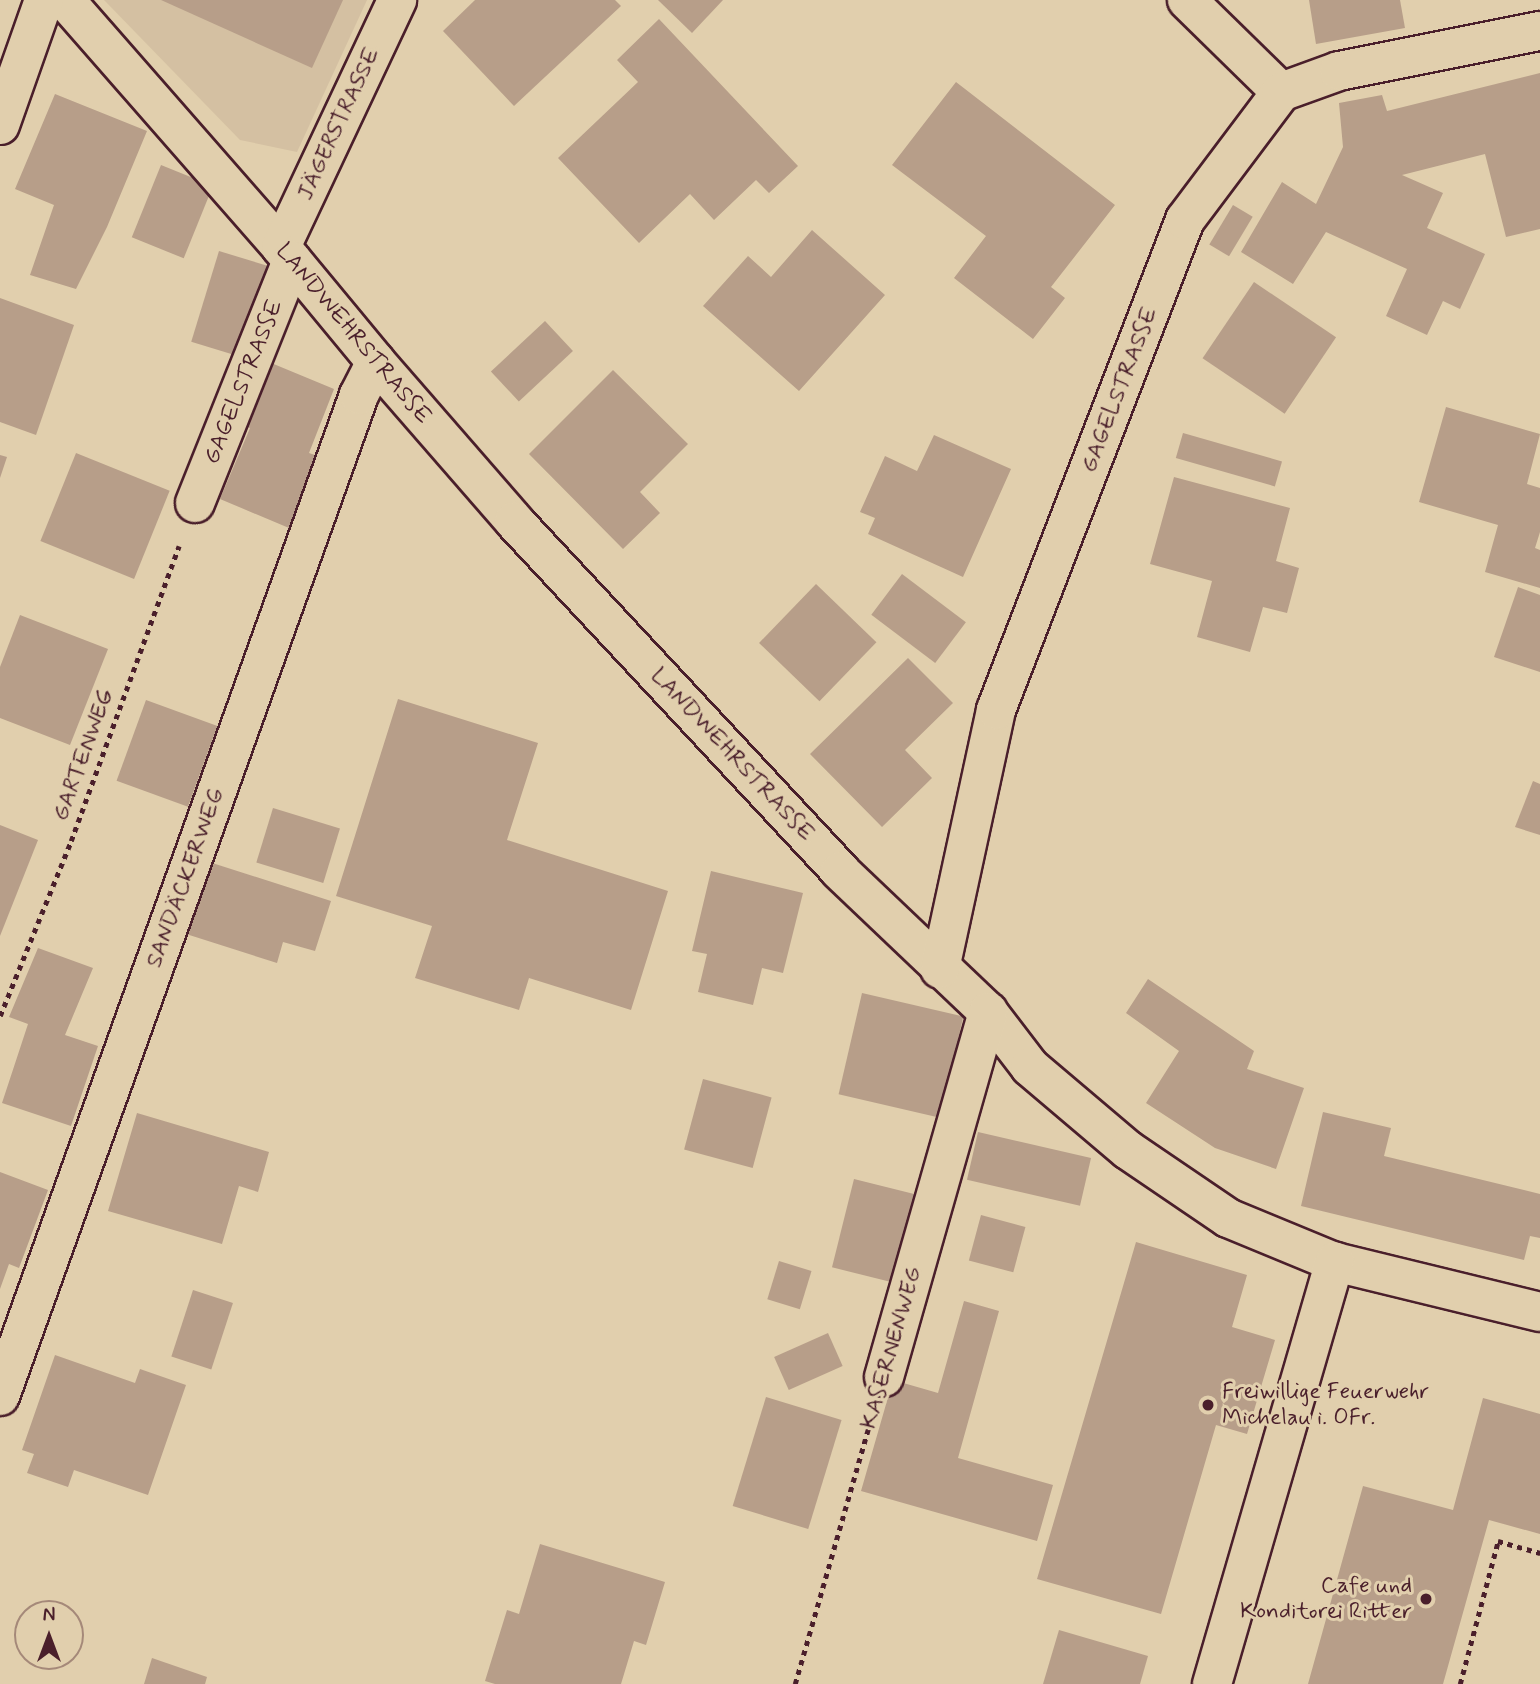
<!DOCTYPE html>
<html>
<head>
<meta charset="utf-8">
<style>
  body { margin:0 }
  #map { position:relative; width:1540px; height:1684px; overflow:hidden; background:#e1cfad; font-family:Mynerve,sans-serif }
  div>[style] { position:absolute }
  .built>* { inset:0; background:#d4c0a2 }
  .building>* { inset:0; background:#b79e89; transform-origin:0 0 }
  .path>* { height:4.5px; margin-top:-2.25px; transform-origin:0; background:repeating-linear-gradient(90deg,#4a1f2b 0 5px,transparent 0 10px) }
  .roads { filter:drop-shadow(2px 0 #4a1f2b) drop-shadow(-2px 0 #4a1f2b) drop-shadow(0 2px #4a1f2b) drop-shadow(0 -2px #4a1f2b) }
  .minor>* { height:38px; margin:-19px; padding:0 19px; transform-origin:19px; border-radius:19px; background:#e1cfad }
  .dots>* { width:19px; height:19px; translate:-50% -50%; box-sizing:border-box; border:4px solid #e1cfad; border-radius:50% }
  span { translate:-50% -50%; white-space:nowrap; text-align:center; line-height:1.15; -webkit-text-stroke:6px #e1cfad; paint-order:stroke }
  .street-label { font-size:23px; color:#4a1f2b }
  .poi-label { font-size:23px; color:#4a1f2b }
  .left { translate:0 -50%; text-align:left }
  .right { translate:-100% -50%; text-align:right }
  .north { position:absolute; left:14px; top:1600px; width:70px; height:70px; box-sizing:border-box; background:#e1cfad; border:2px solid #a58979; border-radius:50%; rotate:0deg; font-size:19px; font-weight:700; line-height:28px; text-align:center; color:#4a1f2b }
  .north::after { content:''; display:block; margin:auto; width:24px; height:32px; background:#4a1f2b; clip-path:polygon(50% 0,100% 100%,50% 72%,0 100%) }
</style>
</head>
<body>
<div id="map">
  <div class="built">
    <div style="clip-path:polygon(104px 0,367px 0,297px 152px,240px 140px)"></div>
  </div>
  <div class="building">
    <div style="clip-path:polygon(161px 0,343px 0,312px 68px)"></div>
    <div style="clip-path:polygon(475px 0,615px 0,621px 6px,514px 106px,443px 31px)"></div>
    <div style="clip-path:polygon(658px 0,723px 0,692px 33px)"></div>
    <div style="clip-path:polygon(1309px 0,1400px 0,1405px 28px,1316px 44px)"></div>
    <div style="clip-path:polygon(659px 19px,798px 166px,769px 193px,756px 180px,714px 220px,690px 194px,639px 243px,558px 158px,638px 82px,617px 60px)"></div>
    <div style="clip-path:polygon(1540px 73px,1540px 229px,1506px 237px,1485px 154px,1402px 175px,1443px 193px,1427px 228px,1485px 254px,1460px 309px,1443px 301px,1427px 335px,1386px 316px,1407px 269px,1326px 232px,1293px 284px,1241px 252px,1282px 182px,1316px 204px,1343px 147px,1339px 103px,1382px 95px,1387px 111px)"></div>
    <div style="clip-path:polygon(956px 82px,1115px 205px,1051px 287px,1065px 298px,1033px 339px,954px 278px,986px 236px,892px 165px)"></div>
    <div style="clip-path:polygon(55px 94px,147px 131px,107px 227px,76px 289px,30px 275px,54px 205px,15px 189px)"></div>
    <div style="left:161px;top:165px;width:56px;height:78px;rotate:22deg"></div>
    <div style="left:1233px;top:205px;width:23px;height:46px;rotate:31deg"></div>
    <div style="clip-path:polygon(812px 230px,885px 295px,799px 391px,703px 306px,748px 256px,771px 277px)"></div>
    <div style="left:219px;top:251px;width:53px;height:95px;rotate:17deg"></div>
    <div style="left:1254px;top:282px;width:99px;height:92px;rotate:34deg"></div>
    <div style="clip-path:polygon(0 298px,74px 325px,36px 435px,0 422px)"></div>
    <div style="left:545px;top:321px;width:41px;height:74px;rotate:47deg"></div>
    <div style="clip-path:polygon(264px 360px,334px 389px,309px 453px,318px 456px,289px 528px,220px 499px,250px 428px,238px 423px)"></div>
    <div style="clip-path:polygon(613px 370px,688px 444px,640px 492px,660px 513px,623px 549px,529px 454px)"></div>
    <div style="clip-path:polygon(1446px 407px,1540px 434px,1527px 484px,1540px 488px,1540px 532px,1535px 548px,1540px 550px,1540px 588px,1485px 572px,1498px 525px,1419px 502px)"></div>
    <div style="left:1183px;top:433px;width:103px;height:26px;rotate:16deg"></div>
    <div style="clip-path:polygon(934px 435px,1011px 469px,963px 577px,868px 534px,875px 518px,860px 512px,885px 456px,917px 471px)"></div>
    <div style="left:76px;top:453px;width:101px;height:95px;rotate:22deg"></div>
    <div style="clip-path:polygon(0 455px,7px 457px,0 478px)"></div>
    <div style="clip-path:polygon(1174px 477px,1290px 508px,1276px 561px,1299px 568px,1287px 613px,1263px 607px,1250px 652px,1197px 637px,1212px 581px,1150px 564px)"></div>
    <div style="left:902px;top:574px;width:80px;height:51px;rotate:37deg"></div>
    <div style="left:816px;top:584px;width:84px;height:82px;rotate:44deg"></div>
    <div style="clip-path:polygon(1518px 587px,1540px 595px,1540px 672px,1494px 657px)"></div>
    <div style="clip-path:polygon(20px 615px,108px 649px,70px 745px,0 718px,0 667px)"></div>
    <div style="clip-path:polygon(908px 658px,953px 703px,905px 750px,932px 778px,882px 827px,810px 754px)"></div>
    <div style="clip-path:polygon(398px 699px,538px 743px,507px 840px,668px 891px,631px 1010px,529px 978px,519px 1010px,415px 978px,432px 926px,336px 896px)"></div>
    <div style="left:146px;top:700px;width:76px;height:86px;rotate:20deg"></div>
    <div style="clip-path:polygon(1533px 781px,1540px 784px,1540px 835px,1515px 827px)"></div>
    <div style="left:273px;top:808px;width:70px;height:57px;rotate:17deg"></div>
    <div style="clip-path:polygon(0 825px,38px 840px,0 936px)"></div>
    <div style="clip-path:polygon(206px 861px,331px 901px,315px 951px,283px 942px,277px 963px,183px 933px)"></div>
    <div style="clip-path:polygon(711px 871px,803px 893px,783px 973px,762px 968px,753px 1005px,698px 992px,707px 954px,692px 951px)"></div>
    <div style="clip-path:polygon(38px 948px,93px 968px,65px 1035px,98px 1046px,71px 1126px,2px 1103px,28px 1024px,9px 1017px)"></div>
    <div style="clip-path:polygon(1148px 979px,1254px 1051px,1247px 1069px,1304px 1088px,1276px 1169px,1215px 1148px,1146px 1103px,1179px 1051px,1126px 1013px)"></div>
    <div style="left:862px;top:993px;width:104px;height:104px;rotate:13deg"></div>
    <div style="left:703px;top:1079px;width:71px;height:73px;rotate:15deg"></div>
    <div style="clip-path:polygon(1323px 1112px,1391px 1128px,1384px 1156px,1540px 1194px,1540px 1238px,1530px 1236px,1524px 1260px,1301px 1206px)"></div>
    <div style="clip-path:polygon(137px 1113px,269px 1152px,258px 1192px,239px 1186px,222px 1244px,108px 1211px)"></div>
    <div style="left:978px;top:1132px;width:116px;height:49px;rotate:13deg"></div>
    <div style="clip-path:polygon(0 1172px,48px 1190px,19px 1268px,9px 1264px,0 1289px)"></div>
    <div style="left:854px;top:1179px;width:65px;height:91px;rotate:14deg"></div>
    <div style="left:981px;top:1215px;width:46px;height:47px;rotate:15deg"></div>
    <div style="clip-path:polygon(1136px 1242px,1247px 1275px,1232px 1327px,1275px 1340px,1247px 1434px,1216px 1425px,1161px 1614px,1037px 1579px)"></div>
    <div style="left:779px;top:1261px;width:34px;height:40px;rotate:17deg"></div>
    <div style="left:193px;top:1290px;width:42px;height:70px;rotate:18deg"></div>
    <div style="clip-path:polygon(964px 1301px,999px 1311px,958px 1458px,1053px 1485px,1037px 1541px,861px 1491px,893px 1380px,938px 1393px)"></div>
    <div style="left:828px;top:1333px;width:36px;height:59px;rotate:66deg"></div>
    <div style="clip-path:polygon(55px 1355px,135px 1383px,140px 1369px,186px 1385px,148px 1495px,74px 1470px,68px 1487px,27px 1473px,34px 1454px,22px 1450px)"></div>
    <div style="left:766px;top:1397px;width:79px;height:114px;rotate:17deg"></div>
    <div style="clip-path:polygon(1483px 1398px,1540px 1414px,1540px 1534px,1489px 1520px,1443px 1684px,1308px 1684px,1363px 1486px,1453px 1510px)"></div>
    <div style="clip-path:polygon(540px 1544px,665px 1582px,646px 1645px,634px 1641px,621px 1684px,495px 1684px,485px 1681px,507px 1610px,519px 1614px)"></div>
    <div style="clip-path:polygon(1059px 1630px,1148px 1656px,1140px 1684px,1043px 1684px)"></div>
    <div style="clip-path:polygon(152px 1658px,207px 1677px,205px 1684px,144px 1684px)"></div>
  </div>
  <div class="path">
    <div style="left:0;top:1016px;width:189px;rotate:-67.9deg"></div>
    <div style="left:71px;top:841px;width:314px;rotate:-69.9deg"></div>
    <div style="left:795px;top:1684px;width:273px;rotate:-74deg"></div>
    <div style="left:1460px;top:1684px;width:148px;rotate:-75.1deg"></div>
    <div style="left:1498px;top:1541px;width:44px;rotate:15.9deg"></div>
  </div>
  <div class="roads">
    <div class="minor">
      <div style="left:65px;top:0;width:328px;rotate:48.8deg"></div>
      <div style="left:281px;top:247px;width:149px;rotate:50.4deg"></div>
      <div style="left:376px;top:362px;width:211px;rotate:49deg"></div>
      <div style="left:514px;top:521px;width:478px;rotate:47deg"></div>
      <div style="left:840px;top:871px;width:204px;rotate:43.6deg"></div>
      <div style="left:988px;top:1012px;width:69px;rotate:52.6deg"></div>
      <div style="left:1030px;top:1067px;width:128px;rotate:40.3deg"></div>
      <div style="left:1128px;top:1150px;width:121px;rotate:34.2deg"></div>
      <div style="left:1228px;top:1218px;width:116px;rotate:22.4deg"></div>
      <div style="left:1335px;top:1262px;width:211px;rotate:13.7deg"></div>
      <div style="left:1187px;top:0;width:132px;rotate:44.4deg"></div>
      <div style="left:0;top:125px;width:133px;rotate:-70.6deg"></div>
      <div style="left:281px;top:247px;width:273px;rotate:-64.8deg"></div>
      <div style="left:195px;top:503px;width:261px;rotate:-68.2deg"></div>
      <div style="left:940px;top:969px;width:265px;rotate:-77.8deg"></div>
      <div style="left:996px;top:710px;width:525px;rotate:-68.91deg"></div>
      <div style="left:1185px;top:220px;width:160px;rotate:-53.1deg"></div>
      <div style="left:1281px;top:92px;width:62px;rotate:-19.9deg"></div>
      <div style="left:1339px;top:71px;width:205px;rotate:-11.3deg"></div>
      <div style="left:884px;top:1377px;width:380px;rotate:-74.1deg"></div>
      <div style="left:0;top:1396px;width:1063px;rotate:-70.27deg"></div>
      <div style="left:359px;top:395px;width:37px;rotate:-63deg"></div>
      <div style="left:1212px;top:1684px;width:440px;rotate:-73.8deg"></div>
    </div>
  </div>
  <div class="dots">
    <div style="left:1208px;top:1405px;background:#4a1f2b"></div>
    <div style="left:1426px;top:1599px;background:#4a1f2b"></div>
  </div>
  <div class="street-label">
    <span style="left:339px;top:124px;rotate:-65deg">JÄGERSTRASSE</span>
    <span style="left:353px;top:334px;rotate:50deg">LANDWEHRSTRASSE</span>
    <span style="left:244px;top:382px;rotate:-68deg">GAGELSTRASSE</span>
    <span style="left:1120px;top:390px;rotate:-69deg">GAGELSTRASSE</span>
    <span style="left:84px;top:755px;rotate:-70deg">GARTENWEG</span>
    <span style="left:732px;top:755px;rotate:47deg">LANDWEHRSTRASSE</span>
    <span style="left:186px;top:878px;rotate:-70deg">SANDÄCKERWEG</span>
    <span style="left:892px;top:1348px;rotate:-74deg">KASERNENWEG</span>
  </div>
  <div class="poi-label">
    <span class="left" style="left:1222px;top:1405px">Freiwillige Feuerwehr<br>Michelau i. OFr.</span>
    <span class="right" style="left:1412px;top:1599px">Cafe und<br>Konditorei Ritter</span>
  </div>
  <div class="north">N</div>
</div>
</body>
</html>
